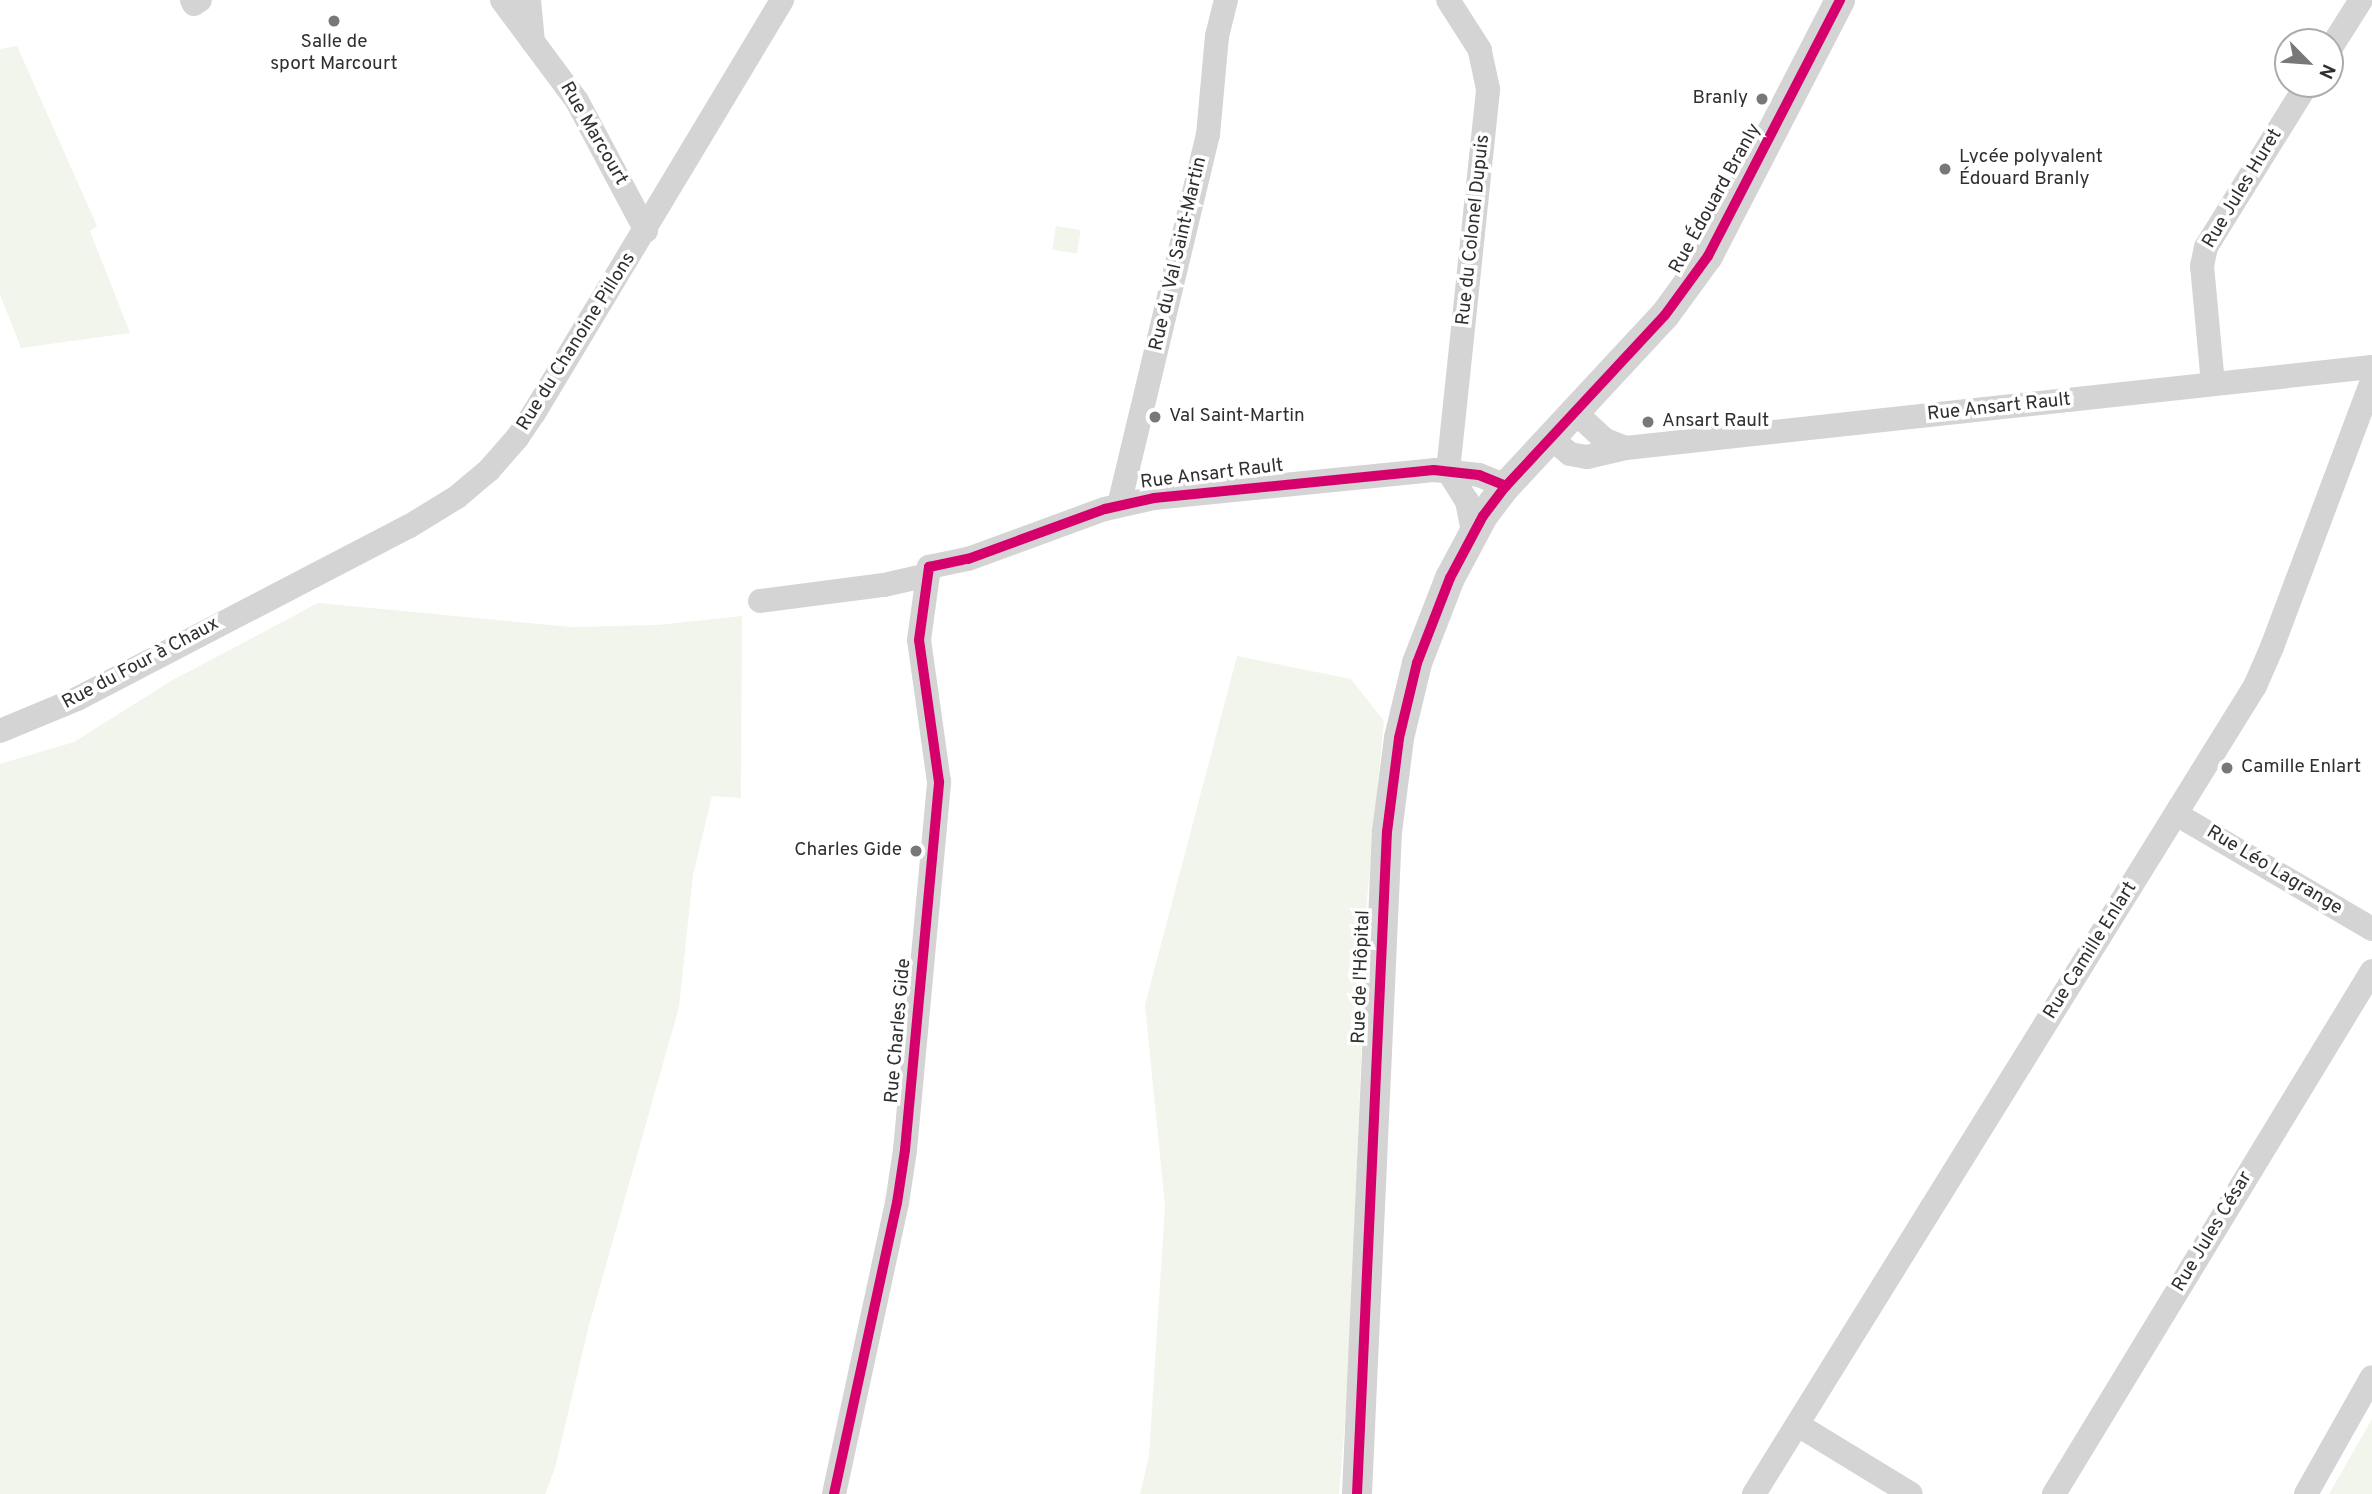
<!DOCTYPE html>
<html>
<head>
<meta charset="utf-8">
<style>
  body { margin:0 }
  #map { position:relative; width:2372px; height:1494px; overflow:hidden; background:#fff; font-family:Overpass,sans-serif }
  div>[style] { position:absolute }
  .green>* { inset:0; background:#f2f5eb; transform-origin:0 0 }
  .minor>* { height:24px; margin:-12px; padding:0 12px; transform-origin:12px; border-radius:12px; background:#d4d4d4 }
  .tertiary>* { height:30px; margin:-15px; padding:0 15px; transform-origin:15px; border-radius:15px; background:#d4d4d4 }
  .cycleway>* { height:10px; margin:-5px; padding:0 5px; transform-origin:5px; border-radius:5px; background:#d6006c }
  .dots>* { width:19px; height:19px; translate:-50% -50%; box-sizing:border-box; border:4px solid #fff; border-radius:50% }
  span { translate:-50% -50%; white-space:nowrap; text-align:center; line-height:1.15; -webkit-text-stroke:7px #fff; paint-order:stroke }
  .poi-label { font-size:19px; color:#2f2f2f }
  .right { translate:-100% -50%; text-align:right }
  .left { translate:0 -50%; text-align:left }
  .street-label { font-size:19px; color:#2f2f2f }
  .north { position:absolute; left:2274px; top:28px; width:70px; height:70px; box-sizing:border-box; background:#fff; border:2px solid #acacac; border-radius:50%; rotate:115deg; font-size:19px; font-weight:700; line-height:28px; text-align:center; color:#2f2f2f }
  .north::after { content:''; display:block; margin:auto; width:24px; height:32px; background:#787878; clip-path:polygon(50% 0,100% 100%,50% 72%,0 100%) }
</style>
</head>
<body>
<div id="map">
  <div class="green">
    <div style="clip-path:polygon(17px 46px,97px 226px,90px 231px,130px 333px,21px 348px,0 295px,0 49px)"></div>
    <div style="left:1056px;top:226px;width:25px;height:24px;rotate:9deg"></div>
    <div style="clip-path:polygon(318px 603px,570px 627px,658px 625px,742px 616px,741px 798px,712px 796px,693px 875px,679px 1007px,589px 1325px,555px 1468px,545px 1494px,0 1494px,0 764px,74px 742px,171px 681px)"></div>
    <div style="clip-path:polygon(1237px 656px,1351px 679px,1384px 721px,1367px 900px,1349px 1373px,1339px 1494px,1140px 1494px,1149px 1456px,1165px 1206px,1145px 1005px)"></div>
    <div style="clip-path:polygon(2372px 1419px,2372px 1494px,2329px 1494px)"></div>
  </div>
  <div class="minor">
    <div style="left:192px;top:0;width:4px;rotate:63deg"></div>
    <div style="left:194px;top:4px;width:7px;rotate:-34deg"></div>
    <div style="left:502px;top:0;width:126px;rotate:53.4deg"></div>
    <div style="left:577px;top:101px;width:147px;rotate:62deg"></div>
    <div style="left:529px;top:0;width:42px;rotate:84.6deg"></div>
    <div style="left:2330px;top:49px;width:58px;rotate:-57.7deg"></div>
    <div style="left:2213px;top:384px;width:119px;rotate:-95.3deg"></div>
    <div style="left:2202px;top:266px;width:19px;rotate:-78deg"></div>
    <div style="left:2206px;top:247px;width:192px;rotate:-58.2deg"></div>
    <div style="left:1576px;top:413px;width:40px;rotate:43deg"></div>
    <div style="left:1605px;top:440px;width:22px;rotate:21deg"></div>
    <div style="left:1551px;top:438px;width:25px;rotate:40deg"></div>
    <div style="left:1570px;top:454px;width:17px;rotate:10deg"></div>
    <div style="left:1587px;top:457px;width:40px;rotate:-13deg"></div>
    <div style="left:1626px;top:448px;width:750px;rotate:-6.2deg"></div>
    <div style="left:1448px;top:471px;width:384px;rotate:-84deg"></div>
    <div style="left:1488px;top:89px;width:40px;rotate:-102deg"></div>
    <div style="left:1480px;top:50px;width:59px;rotate:-122.6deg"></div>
    <div style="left:1448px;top:471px;width:36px;rotate:58deg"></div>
    <div style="left:1467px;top:501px;width:33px;rotate:79deg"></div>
    <div style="left:1119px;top:505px;width:381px;rotate:-76.5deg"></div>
    <div style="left:1208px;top:135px;width:99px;rotate:-84.8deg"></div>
    <div style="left:1217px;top:36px;width:37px;rotate:-76deg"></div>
    <div style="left:760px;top:601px;width:125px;rotate:-7.4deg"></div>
    <div style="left:884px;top:585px;width:45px;rotate:-12.8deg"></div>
    <div style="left:0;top:731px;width:83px;rotate:-22.6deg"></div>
    <div style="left:77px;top:699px;width:373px;rotate:-27.5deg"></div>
    <div style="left:408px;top:527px;width:57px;rotate:-31.5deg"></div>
    <div style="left:457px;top:497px;width:42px;rotate:-40.2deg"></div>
    <div style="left:489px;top:470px;width:43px;rotate:-48.8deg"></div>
    <div style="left:517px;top:438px;width:30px;rotate:-56deg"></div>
    <div style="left:534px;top:413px;width:482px;rotate:-59deg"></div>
    <div style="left:2176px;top:814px;width:227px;rotate:30.4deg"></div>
    <div style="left:1798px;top:1425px;width:132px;rotate:31.4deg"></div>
    <div style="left:834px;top:1494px;width:298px;rotate:-77.8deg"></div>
    <div style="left:897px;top:1203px;width:54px;rotate:-81.4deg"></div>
    <div style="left:905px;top:1150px;width:370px;rotate:-84.7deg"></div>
    <div style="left:939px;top:782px;width:143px;rotate:-98deg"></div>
    <div style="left:919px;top:640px;width:74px;rotate:-82.2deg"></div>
    <div style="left:929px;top:567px;width:40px;rotate:-12deg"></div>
    <div style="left:968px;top:559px;width:146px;rotate:-20.1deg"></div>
    <div style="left:1105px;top:509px;width:50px;rotate:-12.7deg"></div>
    <div style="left:1154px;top:498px;width:281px;rotate:-5.7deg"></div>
    <div style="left:1434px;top:470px;width:45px;rotate:6.3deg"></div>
    <div style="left:1479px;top:475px;width:29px;rotate:22deg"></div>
    <div style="left:1754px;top:1494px;width:951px;rotate:-58.2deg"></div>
    <div style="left:2255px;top:686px;width:43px;rotate:-66.4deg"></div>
    <div style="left:2272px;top:647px;width:284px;rotate:-69.4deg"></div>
    <div style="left:2054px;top:1494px;width:612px;rotate:-58.7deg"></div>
    <div style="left:2306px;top:1494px;width:134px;rotate:-60.6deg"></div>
  </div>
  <div class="tertiary">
    <div style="left:1357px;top:1494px;width:663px;rotate:-87.41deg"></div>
    <div style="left:1387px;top:832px;width:95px;rotate:-82.7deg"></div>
    <div style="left:1399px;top:738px;width:77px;rotate:-76.5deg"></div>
    <div style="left:1417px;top:663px;width:91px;rotate:-68.8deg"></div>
    <div style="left:1450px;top:578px;width:70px;rotate:-62deg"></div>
    <div style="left:1483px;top:516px;width:38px;rotate:-53deg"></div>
    <div style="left:1506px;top:486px;width:233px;rotate:-47.1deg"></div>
    <div style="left:1665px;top:315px;width:73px;rotate:-53.9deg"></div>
    <div style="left:1708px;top:256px;width:288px;rotate:-62.7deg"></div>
  </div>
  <div class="cycleway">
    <div style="left:834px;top:1494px;width:298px;rotate:-77.8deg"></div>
    <div style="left:897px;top:1203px;width:54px;rotate:-81.4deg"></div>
    <div style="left:905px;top:1150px;width:370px;rotate:-84.7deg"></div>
    <div style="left:939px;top:782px;width:143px;rotate:-98deg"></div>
    <div style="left:919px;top:640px;width:74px;rotate:-82.2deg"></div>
    <div style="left:929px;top:567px;width:40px;rotate:-12deg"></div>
    <div style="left:968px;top:559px;width:146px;rotate:-20.1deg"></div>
    <div style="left:1105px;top:509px;width:50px;rotate:-12.7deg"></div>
    <div style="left:1154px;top:498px;width:281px;rotate:-5.7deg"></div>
    <div style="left:1434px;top:470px;width:45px;rotate:6.3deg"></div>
    <div style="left:1479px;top:475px;width:29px;rotate:22deg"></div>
    <div style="left:1357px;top:1494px;width:663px;rotate:-87.41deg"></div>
    <div style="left:1387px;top:832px;width:95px;rotate:-82.7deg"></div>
    <div style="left:1399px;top:738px;width:77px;rotate:-76.5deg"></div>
    <div style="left:1417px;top:663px;width:91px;rotate:-68.8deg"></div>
    <div style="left:1450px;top:578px;width:70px;rotate:-62deg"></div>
    <div style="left:1483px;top:516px;width:38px;rotate:-53deg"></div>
    <div style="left:1506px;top:486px;width:233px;rotate:-47.1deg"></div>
    <div style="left:1665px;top:315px;width:73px;rotate:-53.9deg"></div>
    <div style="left:1708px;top:256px;width:288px;rotate:-62.7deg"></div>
  </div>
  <div class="dots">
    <div style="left:334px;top:21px;background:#787878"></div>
    <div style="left:1762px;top:99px;background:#787878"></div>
    <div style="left:1945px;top:169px;background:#787878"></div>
    <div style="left:1155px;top:417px;background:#787878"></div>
    <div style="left:1648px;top:422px;background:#787878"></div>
    <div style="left:2227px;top:768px;background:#787878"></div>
    <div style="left:916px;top:851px;background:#787878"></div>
  </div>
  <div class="poi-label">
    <span style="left:334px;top:54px">Salle de<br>sport Marcourt</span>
    <span class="right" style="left:1748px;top:99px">Branly</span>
    <span class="left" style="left:1959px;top:169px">Lycée polyvalent<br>Édouard Branly</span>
    <span class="left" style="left:1169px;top:417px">Val Saint-Martin</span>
    <span class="left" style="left:1662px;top:422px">Ansart Rault</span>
    <span class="left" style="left:2241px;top:768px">Camille Enlart</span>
    <span class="right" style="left:902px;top:851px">Charles Gide</span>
  </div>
  <div class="street-label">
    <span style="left:593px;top:134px;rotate:60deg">Rue Marcourt</span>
    <span style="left:2243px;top:189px;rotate:-59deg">Rue Jules Huret</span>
    <span style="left:1716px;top:199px;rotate:-61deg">Rue Édouard Branly</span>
    <span style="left:1474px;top:230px;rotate:-84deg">Rue du Colonel Dupuis</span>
    <span style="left:1179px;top:254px;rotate:-77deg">Rue du Val Saint-Martin</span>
    <span style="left:577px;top:342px;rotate:-58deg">Rue du Chanoine Pillons</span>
    <span style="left:1999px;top:408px;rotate:-6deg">Rue Ansart Rault</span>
    <span style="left:1212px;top:475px;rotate:-7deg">Rue Ansart Rault</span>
    <span style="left:141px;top:664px;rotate:-28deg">Rue du Four à Chaux</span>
    <span style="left:2274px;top:871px;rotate:31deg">Rue Léo Lagrange</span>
    <span style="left:2091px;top:951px;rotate:-58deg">Rue Camille Enlart</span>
    <span style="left:1362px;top:977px;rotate:-88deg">Rue de l'Hôpital</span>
    <span style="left:899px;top:1031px;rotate:-85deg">Rue Charles Gide</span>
    <span style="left:2213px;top:1232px;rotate:-59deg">Rue Jules César</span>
  </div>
  <div class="north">N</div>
</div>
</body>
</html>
